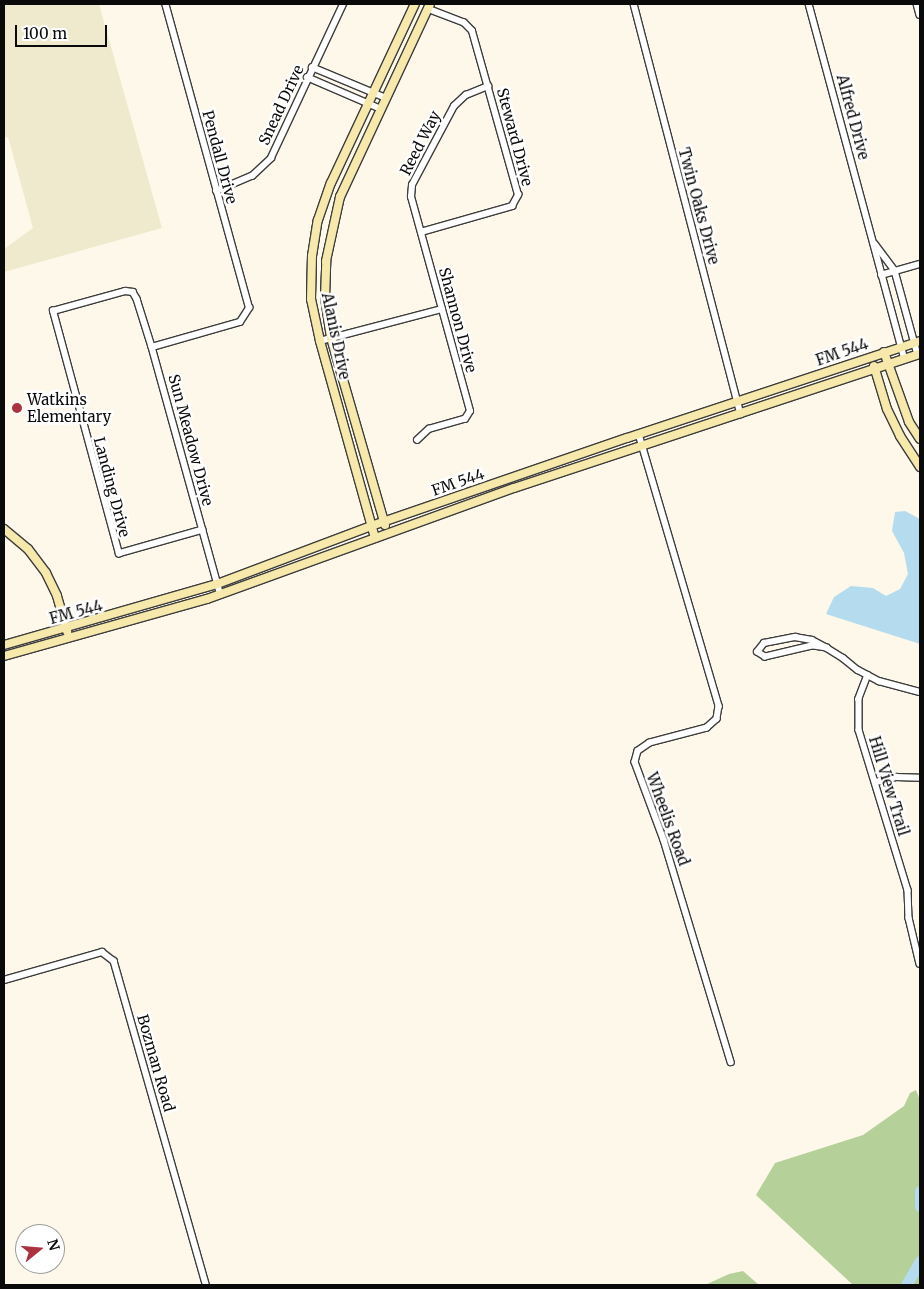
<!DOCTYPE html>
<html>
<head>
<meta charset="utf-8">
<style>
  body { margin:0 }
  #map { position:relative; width:924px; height:1289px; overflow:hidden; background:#fdf8ea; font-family:Merriweather,serif }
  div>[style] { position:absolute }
  .farmland>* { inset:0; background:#efeacd }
  .forest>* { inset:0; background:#b5d199 }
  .water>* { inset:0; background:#b4dcee }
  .river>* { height:11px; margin:-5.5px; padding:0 5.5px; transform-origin:5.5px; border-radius:5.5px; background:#b4dcee }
  .roads { filter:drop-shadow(1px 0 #3d3d3d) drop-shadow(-1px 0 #3d3d3d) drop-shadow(0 1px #3d3d3d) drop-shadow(0 -1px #3d3d3d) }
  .street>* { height:5.5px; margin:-2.75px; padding:0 2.75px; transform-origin:2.75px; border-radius:2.75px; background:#fff }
  .secondary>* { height:8px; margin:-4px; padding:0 4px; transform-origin:4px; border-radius:4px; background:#f6e9ab }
  .dots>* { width:14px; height:14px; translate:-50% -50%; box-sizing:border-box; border:2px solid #fff; border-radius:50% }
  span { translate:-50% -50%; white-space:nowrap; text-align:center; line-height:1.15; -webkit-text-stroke:5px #fff; paint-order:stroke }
  .street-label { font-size:15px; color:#0a0a0a }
  .poi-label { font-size:15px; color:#0a0a0a }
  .left { translate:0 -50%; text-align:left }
  .frame { position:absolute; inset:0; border:5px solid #0a0a0a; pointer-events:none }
  .north { position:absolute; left:15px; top:1224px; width:50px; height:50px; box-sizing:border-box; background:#fff; border:1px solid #9d9d9d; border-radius:50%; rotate:73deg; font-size:14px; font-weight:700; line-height:20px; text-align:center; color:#0a0a0a }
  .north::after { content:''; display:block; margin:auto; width:18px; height:22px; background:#aa333f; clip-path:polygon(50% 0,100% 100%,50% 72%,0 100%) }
  .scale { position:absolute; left:15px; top:25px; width:92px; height:22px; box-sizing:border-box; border:2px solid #0a0a0a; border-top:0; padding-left:6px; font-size:15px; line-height:18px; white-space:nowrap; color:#0a0a0a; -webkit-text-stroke:4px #fff; paint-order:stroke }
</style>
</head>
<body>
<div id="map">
  <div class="farmland">
    <div style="clip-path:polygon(4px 4px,99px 4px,162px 228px,4px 272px,4px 249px,33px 228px,8px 137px,4px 138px)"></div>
  </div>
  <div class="forest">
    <div style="clip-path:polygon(916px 1090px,920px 1100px,920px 1285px,853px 1285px,756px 1195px,775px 1163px,863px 1135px,904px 1106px,910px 1093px)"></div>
    <div style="clip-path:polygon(743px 1271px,759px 1285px,705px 1285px,729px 1274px)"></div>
  </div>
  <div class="water">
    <div style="clip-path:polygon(905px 511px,920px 519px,920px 644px,826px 614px,834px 597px,851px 586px,873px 588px,886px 596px,900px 589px,908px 574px,904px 553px,892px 531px,895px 512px)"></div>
  </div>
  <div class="river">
    <div style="left:920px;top:1191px;width:15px;rotate:90deg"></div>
    <div style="left:906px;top:1285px;width:28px;rotate:-60deg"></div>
  </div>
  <div class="roads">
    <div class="street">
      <div style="left:634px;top:4px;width:424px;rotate:75.4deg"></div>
      <div style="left:809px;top:4px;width:368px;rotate:74.9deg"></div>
      <div style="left:917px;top:4px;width:11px;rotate:75deg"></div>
      <div style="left:312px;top:67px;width:80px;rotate:22.7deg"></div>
      <div style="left:307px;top:77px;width:81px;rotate:23.4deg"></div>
      <div style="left:216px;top:191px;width:39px;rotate:-23deg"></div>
      <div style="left:252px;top:176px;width:26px;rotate:-43deg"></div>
      <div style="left:271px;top:158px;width:170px;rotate:-64.9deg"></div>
      <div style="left:421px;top:232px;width:95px;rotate:-15.9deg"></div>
      <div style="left:512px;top:206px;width:13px;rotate:-61deg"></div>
      <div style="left:518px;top:195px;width:170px;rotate:-105.7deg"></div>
      <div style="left:472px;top:31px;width:11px;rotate:-135deg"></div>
      <div style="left:464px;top:23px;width:39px;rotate:-159deg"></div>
      <div style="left:875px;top:244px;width:34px;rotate:53deg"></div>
      <div style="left:895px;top:271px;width:87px;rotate:74.7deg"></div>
      <div style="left:881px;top:275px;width:41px;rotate:-15.8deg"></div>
      <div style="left:320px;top:341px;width:126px;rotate:-14.7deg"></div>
      <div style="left:152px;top:347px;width:91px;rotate:-15.9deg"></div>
      <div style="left:240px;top:322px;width:17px;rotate:-57deg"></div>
      <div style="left:249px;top:308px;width:315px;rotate:-105.4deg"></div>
      <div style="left:639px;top:434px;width:284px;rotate:73.6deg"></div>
      <div style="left:719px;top:706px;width:13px;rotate:99deg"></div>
      <div style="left:717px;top:719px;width:13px;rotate:138deg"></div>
      <div style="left:707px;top:728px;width:59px;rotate:165.3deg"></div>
      <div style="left:650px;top:743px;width:14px;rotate:146deg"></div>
      <div style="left:638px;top:751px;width:11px;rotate:105deg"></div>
      <div style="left:635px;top:762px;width:83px;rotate:69.6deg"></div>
      <div style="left:664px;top:840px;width:232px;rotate:73.2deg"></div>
      <div style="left:417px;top:440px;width:16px;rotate:-43deg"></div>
      <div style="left:429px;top:429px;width:37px;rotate:-16deg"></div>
      <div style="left:465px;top:419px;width:9px;rotate:-58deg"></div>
      <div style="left:470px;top:411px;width:222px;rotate:-105.4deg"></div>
      <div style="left:411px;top:197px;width:12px;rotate:-85deg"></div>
      <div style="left:412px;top:185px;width:89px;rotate:-62deg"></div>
      <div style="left:454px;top:106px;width:16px;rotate:-43deg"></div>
      <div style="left:466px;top:95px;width:24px;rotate:-22deg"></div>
      <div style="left:203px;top:530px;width:87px;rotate:164.1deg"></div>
      <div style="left:119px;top:554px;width:252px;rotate:-105.2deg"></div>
      <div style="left:53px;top:311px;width:75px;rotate:-15.5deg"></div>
      <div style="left:125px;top:291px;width:8px;rotate:7deg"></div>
      <div style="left:133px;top:292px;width:8px;rotate:60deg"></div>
      <div style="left:137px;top:299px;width:50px;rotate:72.6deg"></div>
      <div style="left:152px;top:347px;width:257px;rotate:74.5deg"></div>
      <div style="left:827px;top:648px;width:15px;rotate:-172deg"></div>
      <div style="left:812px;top:646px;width:48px;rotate:166.8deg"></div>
      <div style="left:765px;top:657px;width:9px;rotate:-148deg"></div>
      <div style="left:757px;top:652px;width:11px;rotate:-52deg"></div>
      <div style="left:764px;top:643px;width:32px;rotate:-11deg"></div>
      <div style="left:795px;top:637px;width:17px;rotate:10deg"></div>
      <div style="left:812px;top:640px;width:17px;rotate:28deg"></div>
      <div style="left:827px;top:648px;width:19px;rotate:32deg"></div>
      <div style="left:843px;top:658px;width:19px;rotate:39deg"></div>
      <div style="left:858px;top:670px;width:24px;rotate:28deg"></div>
      <div style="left:879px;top:681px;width:42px;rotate:15deg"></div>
      <div style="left:868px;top:675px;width:26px;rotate:111deg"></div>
      <div style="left:859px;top:699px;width:31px;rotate:90deg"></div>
      <div style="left:859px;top:730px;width:167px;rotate:73deg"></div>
      <div style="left:908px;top:890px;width:28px;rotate:88deg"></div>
      <div style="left:909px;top:918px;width:47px;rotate:76.6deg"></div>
      <div style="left:876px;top:782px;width:21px;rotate:-14deg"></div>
      <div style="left:896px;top:777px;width:24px;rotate:2deg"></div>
      <div style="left:4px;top:980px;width:102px;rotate:-15.9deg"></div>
      <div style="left:102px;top:952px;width:15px;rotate:37deg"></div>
      <div style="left:114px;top:961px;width:337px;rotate:74.1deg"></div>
    </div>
    <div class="secondary">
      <div style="left:884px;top:352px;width:74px;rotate:70.3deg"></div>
      <div style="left:909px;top:422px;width:20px;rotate:57deg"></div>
      <div style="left:874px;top:366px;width:45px;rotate:73.2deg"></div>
      <div style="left:887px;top:409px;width:30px;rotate:64deg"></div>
      <div style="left:900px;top:436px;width:37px;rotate:57deg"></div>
      <div style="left:385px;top:525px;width:195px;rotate:-106.1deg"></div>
      <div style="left:331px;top:338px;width:40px;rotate:-98.5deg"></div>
      <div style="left:325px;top:298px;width:37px;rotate:-88deg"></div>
      <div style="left:326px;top:261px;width:66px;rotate:-77.7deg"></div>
      <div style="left:340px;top:197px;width:213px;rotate:-65deg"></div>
      <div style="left:4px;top:529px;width:31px;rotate:40deg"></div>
      <div style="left:28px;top:549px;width:30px;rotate:53deg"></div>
      <div style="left:46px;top:573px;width:25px;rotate:64deg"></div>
      <div style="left:57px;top:596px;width:37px;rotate:74deg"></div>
      <div style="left:375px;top:538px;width:205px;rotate:-105.6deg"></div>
      <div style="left:320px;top:341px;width:43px;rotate:-102.1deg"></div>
      <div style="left:311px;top:299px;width:43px;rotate:-88.7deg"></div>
      <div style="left:312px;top:256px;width:36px;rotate:-81deg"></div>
      <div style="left:318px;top:220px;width:39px;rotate:-71deg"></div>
      <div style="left:331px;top:183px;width:198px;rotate:-64.9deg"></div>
      <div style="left:4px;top:645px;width:222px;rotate:-16deg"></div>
      <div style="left:217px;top:584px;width:165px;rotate:-20.6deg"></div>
      <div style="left:371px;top:526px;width:271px;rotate:-19deg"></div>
      <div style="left:627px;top:438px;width:309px;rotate:-18.3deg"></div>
      <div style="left:4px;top:656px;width:211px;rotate:-15.7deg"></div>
      <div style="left:207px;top:599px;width:326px;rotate:-19.9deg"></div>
      <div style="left:514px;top:488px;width:428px;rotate:-18.3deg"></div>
    </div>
  </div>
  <div class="dots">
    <div style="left:17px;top:408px;background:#aa333f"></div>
  </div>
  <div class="street-label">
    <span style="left:281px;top:105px;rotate:-65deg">Snead Drive</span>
    <span style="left:853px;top:117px;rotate:75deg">Alfred Drive</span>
    <span style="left:515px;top:137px;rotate:75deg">Steward Drive</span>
    <span style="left:420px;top:143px;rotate:-63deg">Reed Way</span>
    <span style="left:220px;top:157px;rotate:75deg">Pendall Drive</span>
    <span style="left:699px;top:206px;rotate:75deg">Twin Oaks Drive</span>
    <span style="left:458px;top:320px;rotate:75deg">Shannon Drive</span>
    <span style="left:336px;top:336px;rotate:78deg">Alanis Drive</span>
    <span style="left:842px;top:352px;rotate:-19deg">FM 544</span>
    <span style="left:191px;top:440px;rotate:75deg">Sun Meadow Drive</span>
    <span style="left:458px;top:482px;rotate:-19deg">FM 544</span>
    <span style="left:112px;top:487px;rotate:75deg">Landing Drive</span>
    <span style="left:76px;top:612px;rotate:-15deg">FM 544</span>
    <span style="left:889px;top:786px;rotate:73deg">Hill View Trail</span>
    <span style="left:668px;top:819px;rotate:70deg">Wheelis Road</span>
    <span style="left:156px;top:1063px;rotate:74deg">Bozman Road</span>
  </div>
  <div class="poi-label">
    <span class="left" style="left:27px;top:408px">Watkins<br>Elementary</span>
  </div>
  <div class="frame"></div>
  <div class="north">N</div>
  <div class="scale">100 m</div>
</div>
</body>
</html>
